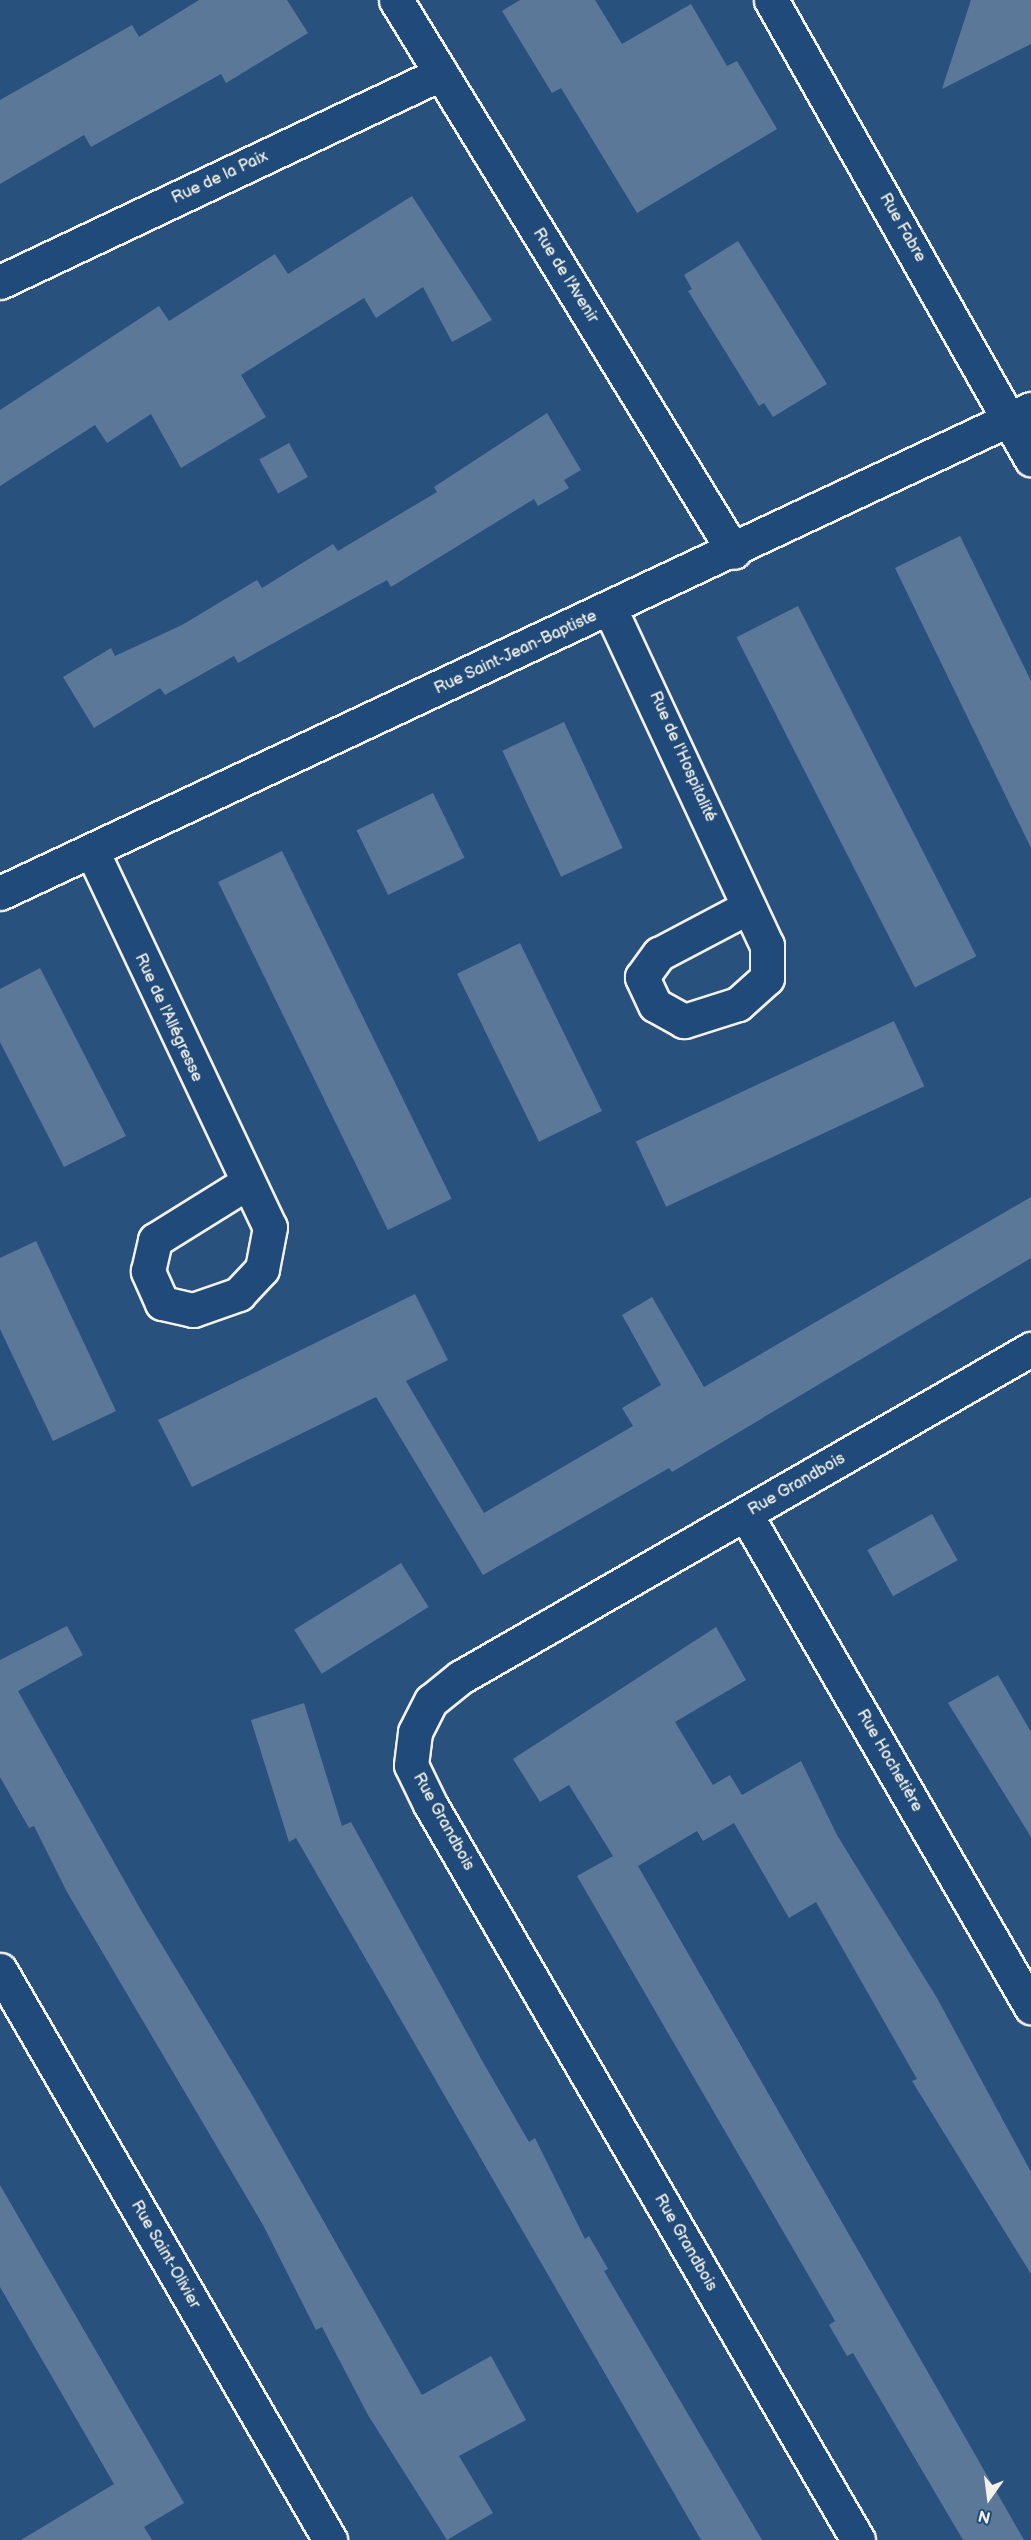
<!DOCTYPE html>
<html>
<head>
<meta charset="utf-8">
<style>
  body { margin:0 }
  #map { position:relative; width:1031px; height:2540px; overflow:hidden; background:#28517e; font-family:"Balsamiq Sans",sans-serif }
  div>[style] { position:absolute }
  .building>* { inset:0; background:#5b7899; transform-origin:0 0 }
  .roads { filter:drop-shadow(2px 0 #f4f1e8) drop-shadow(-2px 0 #f4f1e8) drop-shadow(0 2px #f4f1e8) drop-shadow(0 -2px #f4f1e8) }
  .minor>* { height:33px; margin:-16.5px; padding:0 16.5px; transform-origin:16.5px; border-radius:16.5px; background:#1f4a7a }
  .tertiary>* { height:33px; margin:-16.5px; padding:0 16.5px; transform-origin:16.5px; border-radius:16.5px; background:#1f4a7a }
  span { translate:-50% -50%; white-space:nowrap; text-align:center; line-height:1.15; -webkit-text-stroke:5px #1f4a7a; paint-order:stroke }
  .street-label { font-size:16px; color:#f4f1e8 }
  .north { position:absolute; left:959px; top:2468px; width:60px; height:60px; -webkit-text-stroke:4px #1f4a7a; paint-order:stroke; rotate:194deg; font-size:16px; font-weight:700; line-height:24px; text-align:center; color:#f4f1e8 }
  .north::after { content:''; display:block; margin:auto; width:21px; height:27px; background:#f4f1e8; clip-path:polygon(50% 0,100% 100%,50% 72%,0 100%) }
</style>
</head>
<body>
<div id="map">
  <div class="building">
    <div style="clip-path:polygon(199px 0,287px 0,308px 33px,226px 83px,221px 74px,91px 147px,84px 135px,0 184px,0 100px,132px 25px,139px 37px)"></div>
    <div style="clip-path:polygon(520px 0,595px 0,622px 44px,691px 4px,727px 66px,737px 61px,777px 129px,637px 213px,561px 88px,552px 93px,502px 11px)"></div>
    <div style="clip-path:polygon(971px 0,1031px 0,1031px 44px,942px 89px)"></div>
    <div style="clip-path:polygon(412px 196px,492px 320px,452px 342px,423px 287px,376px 318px,364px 298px,241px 375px,266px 417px,181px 468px,151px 414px,107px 443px,95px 425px,0 486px,0 410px,159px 306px,169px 321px,275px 254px,288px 274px)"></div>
    <div style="clip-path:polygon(738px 241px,827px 384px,773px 417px,764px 403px,759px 406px,688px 291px,692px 289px,684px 275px)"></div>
    <div style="clip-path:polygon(547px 413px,581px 470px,564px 480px,569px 488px,538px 506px,534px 499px,391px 587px,387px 580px,238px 663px,234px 656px,165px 695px,160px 688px,94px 728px,63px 677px,111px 648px,115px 656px,182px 625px,257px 580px,262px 588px,333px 544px,338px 551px,437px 492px,434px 487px)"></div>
    <div style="left:289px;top:443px;width:39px;height:34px;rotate:61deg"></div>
    <div style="clip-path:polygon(960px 536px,1031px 681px,1031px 848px,895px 568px)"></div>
    <div style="left:798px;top:606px;width:393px;height:69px;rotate:63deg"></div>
    <div style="left:564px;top:722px;width:139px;height:68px;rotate:65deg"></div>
    <div style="left:433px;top:793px;width:72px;height:85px;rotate:64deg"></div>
    <div style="left:282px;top:851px;width:387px;height:71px;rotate:64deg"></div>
    <div style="left:520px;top:943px;width:187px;height:70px;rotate:64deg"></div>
    <div style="clip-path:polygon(40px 968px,126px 1136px,64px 1167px,0 1042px,0 989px)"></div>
    <div style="left:894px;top:1021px;width:72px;height:285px;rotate:65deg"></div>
    <div style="clip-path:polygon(1031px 1197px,1031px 1258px,672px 1472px,669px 1468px,483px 1575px,376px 1397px,192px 1487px,158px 1420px,415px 1294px,448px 1360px,406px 1381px,484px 1513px,633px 1426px,622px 1408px,661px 1385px,622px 1315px,652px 1297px,704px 1387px)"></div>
    <div style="clip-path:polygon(36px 1241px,116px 1411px,53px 1441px,0 1329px,0 1258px)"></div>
    <div style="left:932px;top:1514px;width:53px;height:74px;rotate:61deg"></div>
    <div style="left:401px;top:1563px;width:52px;height:126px;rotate:58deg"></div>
    <div style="clip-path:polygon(67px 1626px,83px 1655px,18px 1691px,142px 1912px,251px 2093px,422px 2395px,491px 2356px,526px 2420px,459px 2456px,493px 2513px,447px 2540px,368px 2415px,322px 2327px,316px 2330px,263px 2225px,67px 1892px,34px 1826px,29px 1828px,0 1777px,0 1660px)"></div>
    <div style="clip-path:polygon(716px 1627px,746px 1680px,675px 1722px,713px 1785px,730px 1775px,742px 1795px,801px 1761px,837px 1835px,937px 1998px,1031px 2172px,1031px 2274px,912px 2081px,917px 2079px,816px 1902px,789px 1918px,734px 1823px,703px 1841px,697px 1831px,638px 1866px,1024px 2540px,963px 2540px,853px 2353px,847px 2356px,829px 2325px,835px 2321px,577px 1876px,613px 1856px,569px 1785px,540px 1802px,513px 1759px)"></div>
    <div style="clip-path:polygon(998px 1675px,1031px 1732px,1031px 1837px,948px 1703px)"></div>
    <div style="clip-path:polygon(304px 1703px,342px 1826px,351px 1822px,484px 2064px,529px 2142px,535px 2138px,585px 2239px,589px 2236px,608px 2269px,604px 2271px,762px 2540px,701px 2540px,296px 1838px,289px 1842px,251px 1720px)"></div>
    <div style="clip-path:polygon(0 2185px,184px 2503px,144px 2527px,152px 2540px,21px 2540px,114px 2484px,0 2287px)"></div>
  </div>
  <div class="roads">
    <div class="minor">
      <div style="left:396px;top:0;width:647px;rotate:58.52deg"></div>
      <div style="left:771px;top:0;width:528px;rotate:60.47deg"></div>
      <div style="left:0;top:282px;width:488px;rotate:-25.3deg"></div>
      <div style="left:610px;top:609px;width:371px;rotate:65deg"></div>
      <div style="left:767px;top:945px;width:33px;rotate:90deg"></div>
      <div style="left:767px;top:978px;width:39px;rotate:138deg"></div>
      <div style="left:738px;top:1004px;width:57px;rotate:162.5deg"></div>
      <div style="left:684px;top:1021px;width:33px;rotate:-151deg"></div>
      <div style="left:655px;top:1005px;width:31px;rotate:-115deg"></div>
      <div style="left:642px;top:977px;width:29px;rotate:-54deg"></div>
      <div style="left:659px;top:954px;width:101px;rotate:-27.8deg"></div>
      <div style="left:92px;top:851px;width:416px;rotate:64.7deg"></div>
      <div style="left:270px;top:1227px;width:43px;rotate:100.8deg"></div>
      <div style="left:262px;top:1269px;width:34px;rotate:133deg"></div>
      <div style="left:239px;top:1294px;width:49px;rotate:160.8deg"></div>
      <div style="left:193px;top:1310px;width:32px;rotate:-167deg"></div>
      <div style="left:162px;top:1303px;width:35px;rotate:-114deg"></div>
      <div style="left:148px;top:1271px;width:32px;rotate:-77deg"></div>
      <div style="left:155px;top:1240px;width:106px;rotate:-31.9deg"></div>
      <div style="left:746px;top:1515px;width:569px;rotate:59.92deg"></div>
      <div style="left:858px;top:2540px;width:851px;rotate:-120.18deg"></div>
      <div style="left:430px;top:1804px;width:43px;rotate:-116deg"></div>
      <div style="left:411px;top:1765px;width:33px;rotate:-83deg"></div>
      <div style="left:415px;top:1732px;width:35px;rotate:-63deg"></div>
      <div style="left:431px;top:1701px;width:38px;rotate:-39deg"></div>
      <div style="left:461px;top:1677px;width:658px;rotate:-29.92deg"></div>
    </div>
    <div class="tertiary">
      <div style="left:0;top:893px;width:1139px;rotate:-25.15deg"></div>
      <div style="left:0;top:1970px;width:659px;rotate:59.93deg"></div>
    </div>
  </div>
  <div class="street-label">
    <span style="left:220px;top:178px;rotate:-25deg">Rue de la Paix</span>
    <span style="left:902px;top:228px;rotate:60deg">Rue Fabre</span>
    <span style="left:565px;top:276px;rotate:58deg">Rue de l'Avenir</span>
    <span style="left:516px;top:653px;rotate:-25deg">Rue Saint-Jean-Baptiste</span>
    <span style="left:682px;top:757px;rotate:66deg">Rue de l'Hospitalité</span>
    <span style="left:168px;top:1018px;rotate:65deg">Rue de l'Allégresse</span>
    <span style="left:797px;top:1485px;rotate:-30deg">Rue Grandbois</span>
    <span style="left:889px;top:1761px;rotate:60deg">Rue Hochetière</span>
    <span style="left:443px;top:1822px;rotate:61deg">Rue Grandbois</span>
    <span style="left:685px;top:2243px;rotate:60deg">Rue Grandbois</span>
    <span style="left:165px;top:2255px;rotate:60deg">Rue Saint-Olivier</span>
  </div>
  <div class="north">N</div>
</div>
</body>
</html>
